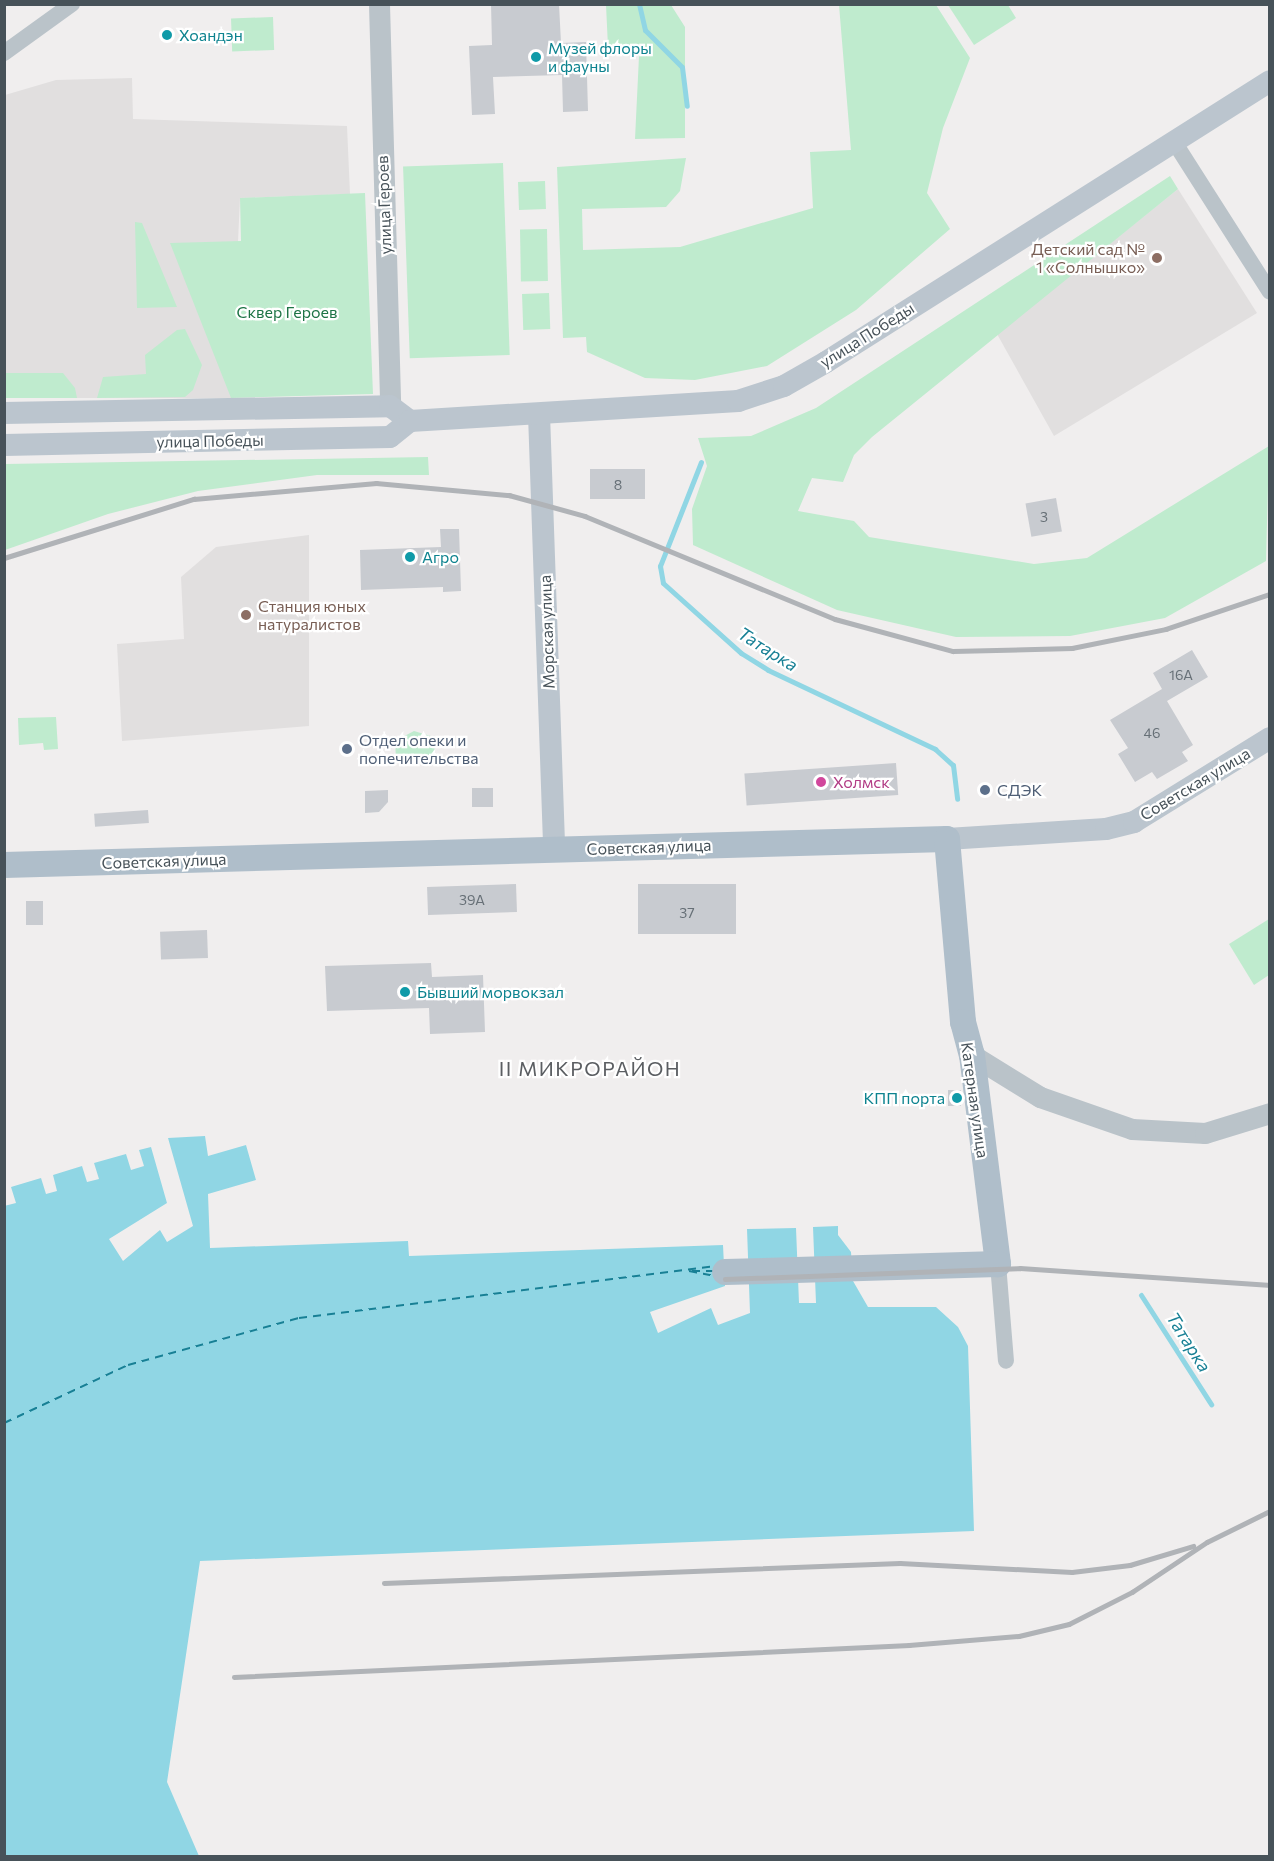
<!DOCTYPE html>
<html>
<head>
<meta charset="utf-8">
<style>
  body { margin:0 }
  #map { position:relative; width:1274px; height:1861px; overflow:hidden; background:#f0eeee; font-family:Commissioner,sans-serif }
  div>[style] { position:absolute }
  .education>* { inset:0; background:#e1dfdf }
  .green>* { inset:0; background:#bfebce; transform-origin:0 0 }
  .water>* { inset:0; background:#90d6e4 }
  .stream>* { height:5px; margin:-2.5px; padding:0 2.5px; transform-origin:2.5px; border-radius:2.5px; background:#90d6e4 }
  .ferry>* { height:1.5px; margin-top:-0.75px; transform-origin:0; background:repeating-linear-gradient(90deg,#188095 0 8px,transparent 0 14px) }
  .building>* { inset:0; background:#c8cbd0; transform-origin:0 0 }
  .minor>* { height:16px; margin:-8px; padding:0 8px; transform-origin:8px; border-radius:8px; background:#bac3c9 }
  .tertiary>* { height:21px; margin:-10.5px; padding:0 10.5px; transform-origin:10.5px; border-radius:10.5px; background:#bac3c9 }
  .secondary>* { height:22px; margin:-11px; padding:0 11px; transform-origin:11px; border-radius:11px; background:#bbc5ce }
  .primary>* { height:26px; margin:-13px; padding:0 13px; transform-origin:13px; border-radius:13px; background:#afbeca }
  .rail>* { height:4.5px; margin:-2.25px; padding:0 2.25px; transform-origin:2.25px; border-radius:2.25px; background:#b0b3b7 }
  .dots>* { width:16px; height:16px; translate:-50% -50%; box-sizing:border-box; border:3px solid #fff; border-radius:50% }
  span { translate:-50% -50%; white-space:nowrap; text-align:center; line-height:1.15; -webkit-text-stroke:4.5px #fff; paint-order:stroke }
  .number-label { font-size:14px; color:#677077 }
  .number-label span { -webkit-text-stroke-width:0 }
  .culture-label { font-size:16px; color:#0d838f }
  .left { translate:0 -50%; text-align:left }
  .right { translate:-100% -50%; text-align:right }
  .street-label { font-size:16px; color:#475259 }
  .education-label { font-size:16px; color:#785e54 }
  .park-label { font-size:16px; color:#1e7446 }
  .service-label { font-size:16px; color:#4e5e75 }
  .hotel-label { font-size:16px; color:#b23c85 }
  .water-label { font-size:18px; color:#188095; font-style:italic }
  .quarter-label { font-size:20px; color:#5b5e62; letter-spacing:1.5px }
  .frame { position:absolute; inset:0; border:6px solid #475259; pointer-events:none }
</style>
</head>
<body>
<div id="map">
  <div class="education">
    <div style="clip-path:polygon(132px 78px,133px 119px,347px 126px,350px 194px,240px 198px,231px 398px,5px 398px,5px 95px,56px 80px)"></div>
    <div style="clip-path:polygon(1178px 189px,1257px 313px,1054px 436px,997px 334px)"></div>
    <div style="clip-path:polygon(309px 535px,309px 726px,122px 741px,117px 644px,184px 639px,181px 577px,216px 547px)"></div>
  </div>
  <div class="green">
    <div style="clip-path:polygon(606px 5px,671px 5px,685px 27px,685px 138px,635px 139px,639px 56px,608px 47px)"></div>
    <div style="clip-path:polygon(839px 5px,936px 5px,970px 58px,943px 128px,927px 193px,950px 229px,856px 310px,767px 366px,695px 380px,645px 378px,587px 352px,586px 337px,563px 338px,557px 167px,686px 158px,680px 191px,666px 207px,582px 209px,583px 250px,680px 247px,813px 208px,810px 152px,851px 150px)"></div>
    <div style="clip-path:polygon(948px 5px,1008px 5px,1016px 18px,974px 45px)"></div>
    <div style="left:273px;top:17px;width:33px;height:42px;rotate:88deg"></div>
    <div style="left:503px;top:163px;width:192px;height:100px;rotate:88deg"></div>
    <div style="clip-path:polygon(1170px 176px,1178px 189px,872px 437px,854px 455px,843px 482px,812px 478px,798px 511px,854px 521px,869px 537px,1034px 564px,1087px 558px,1269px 446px,1266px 561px,1165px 618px,1070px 636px,956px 637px,837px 610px,693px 545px,692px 509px,707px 466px,698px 438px,751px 436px,816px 408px)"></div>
    <div style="left:545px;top:181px;width:28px;height:27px;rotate:88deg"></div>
    <div style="clip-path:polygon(365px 193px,373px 394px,231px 398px,170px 243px,241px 241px,240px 198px)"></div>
    <div style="clip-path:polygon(135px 222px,142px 223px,177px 307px,137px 308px)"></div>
    <div style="left:547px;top:229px;width:52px;height:27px;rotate:89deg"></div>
    <div style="left:549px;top:293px;width:36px;height:27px;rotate:88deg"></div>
    <div style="clip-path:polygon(185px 329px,202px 365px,193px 390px,185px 397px,97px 398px,103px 377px,146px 374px,145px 355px,177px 330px)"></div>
    <div style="clip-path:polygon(5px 373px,63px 373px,75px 388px,77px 398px,5px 398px)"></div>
    <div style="clip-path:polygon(428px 457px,429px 475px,317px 475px,198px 491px,108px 514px,5px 550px,5px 464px)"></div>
    <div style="clip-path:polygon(56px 717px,58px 749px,44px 750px,43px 743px,19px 745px,18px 718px)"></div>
    <div style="clip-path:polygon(414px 731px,434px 737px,435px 757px,396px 758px,395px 741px)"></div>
    <div style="clip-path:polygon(1269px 919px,1269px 975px,1254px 985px,1229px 944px)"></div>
  </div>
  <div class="water">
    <div style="clip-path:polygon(205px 1136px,208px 1156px,246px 1145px,256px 1180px,208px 1194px,210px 1248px,408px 1241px,409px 1256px,723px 1245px,725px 1286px,650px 1312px,658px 1333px,711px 1308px,718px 1325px,750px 1313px,747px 1229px,796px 1228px,799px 1303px,816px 1303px,813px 1227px,838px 1226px,838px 1235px,851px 1252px,853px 1281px,868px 1307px,936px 1307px,958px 1327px,968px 1346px,974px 1531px,200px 1561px,167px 1782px,199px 1856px,5px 1856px,4px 1206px,16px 1203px,11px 1187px,41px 1178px,46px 1194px,57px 1191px,53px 1175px,82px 1166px,87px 1182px,99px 1179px,94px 1163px,126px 1154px,131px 1170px,144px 1166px,139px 1150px,151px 1147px,167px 1203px,109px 1239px,123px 1261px,160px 1230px,167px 1242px,193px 1226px,168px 1138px)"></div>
  </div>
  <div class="stream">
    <div style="left:639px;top:4px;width:27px;rotate:77deg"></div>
    <div style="left:645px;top:30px;width:52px;rotate:45deg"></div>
    <div style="left:682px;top:67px;width:39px;rotate:83deg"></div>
    <div style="left:701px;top:462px;width:112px;rotate:111.5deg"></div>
    <div style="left:660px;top:566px;width:17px;rotate:80deg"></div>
    <div style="left:663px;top:583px;width:105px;rotate:41.9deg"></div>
    <div style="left:741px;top:653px;width:32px;rotate:32deg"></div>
    <div style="left:768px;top:670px;width:185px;rotate:25.3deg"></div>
    <div style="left:935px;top:749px;width:24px;rotate:42deg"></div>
    <div style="left:953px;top:765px;width:34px;rotate:83deg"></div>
    <div style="left:1141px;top:1295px;width:130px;rotate:57.3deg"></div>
  </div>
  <div class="ferry">
    <div style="left:689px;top:1271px;width:25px;rotate:11deg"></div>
    <div style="left:692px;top:1271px;width:22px"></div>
    <div style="left:4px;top:1423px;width:137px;rotate:-25.1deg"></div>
    <div style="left:128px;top:1365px;width:177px;rotate:-15.4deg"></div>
    <div style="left:299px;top:1318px;width:420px;rotate:-7.1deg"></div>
  </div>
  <div class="building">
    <div style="clip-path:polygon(491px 4px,559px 4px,561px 43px,586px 42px,588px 111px,563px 112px,562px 75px,493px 77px,495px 114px,472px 115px,469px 46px,492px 45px)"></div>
    <div style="left:645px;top:469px;width:30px;height:55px;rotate:90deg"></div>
    <div style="left:1056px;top:498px;width:34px;height:31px;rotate:80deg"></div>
    <div style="clip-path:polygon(440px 529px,459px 529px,461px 591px,443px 592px,443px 587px,361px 590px,360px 550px,441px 547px)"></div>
    <div style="clip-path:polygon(1192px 650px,1208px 677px,1167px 701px,1193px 745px,1182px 752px,1188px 761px,1157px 779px,1152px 772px,1135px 782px,1118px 754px,1128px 748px,1110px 720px,1162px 689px,1153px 673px)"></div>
    <div style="left:896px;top:763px;width:32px;height:152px;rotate:86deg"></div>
    <div style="left:472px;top:788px;width:21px;height:19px"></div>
    <div style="clip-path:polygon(388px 790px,388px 802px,379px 812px,365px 813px,365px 791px)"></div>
    <div style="left:148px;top:810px;width:13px;height:54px;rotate:86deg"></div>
    <div style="left:516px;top:884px;width:28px;height:89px;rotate:88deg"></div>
    <div style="left:638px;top:884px;width:98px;height:50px"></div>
    <div style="left:26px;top:901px;width:17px;height:24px"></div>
    <div style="left:207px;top:930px;width:28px;height:47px;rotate:88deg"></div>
    <div style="clip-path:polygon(431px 963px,432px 977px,483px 975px,485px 1032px,430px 1034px,429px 1008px,327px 1011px,325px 966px)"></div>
    <div style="left:948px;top:1090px;width:13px;height:16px"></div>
  </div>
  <div class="minor">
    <div style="left:4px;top:53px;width:84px;rotate:-35.8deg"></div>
    <div style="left:1173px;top:140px;width:180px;rotate:57.5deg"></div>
    <div style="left:998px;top:1264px;width:97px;rotate:85.3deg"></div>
  </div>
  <div class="tertiary">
    <div style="left:379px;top:4px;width:402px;rotate:88.4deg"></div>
    <div style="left:972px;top:1055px;width:80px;rotate:31.7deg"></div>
    <div style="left:1040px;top:1097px;width:97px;rotate:19.2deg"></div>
    <div style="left:1132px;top:1129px;width:73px;rotate:3.1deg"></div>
    <div style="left:1205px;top:1133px;width:68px;rotate:-17.1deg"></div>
  </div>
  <div class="secondary">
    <div style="left:4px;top:413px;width:386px;rotate:-1deg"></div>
    <div style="left:390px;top:406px;width:25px;rotate:37deg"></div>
    <div style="left:539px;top:414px;width:436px;rotate:88deg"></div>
    <div style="left:4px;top:445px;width:386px;rotate:-1.2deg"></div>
    <div style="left:390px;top:437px;width:26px;rotate:-39deg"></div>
    <div style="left:410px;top:421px;width:329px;rotate:-3.5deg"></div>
    <div style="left:738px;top:401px;width:48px;rotate:-18.1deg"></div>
    <div style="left:784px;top:386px;width:48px;rotate:-29.7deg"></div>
    <div style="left:826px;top:362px;width:525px;rotate:-32.33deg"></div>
    <div style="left:947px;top:839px;width:159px;rotate:-3.6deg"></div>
    <div style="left:1106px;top:829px;width:29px;rotate:-14deg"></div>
    <div style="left:1134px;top:822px;width:160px;rotate:-31.7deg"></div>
  </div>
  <div class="primary">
    <div style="left:4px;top:865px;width:943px;rotate:-1.58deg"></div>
    <div style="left:947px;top:839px;width:184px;rotate:85deg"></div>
    <div style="left:963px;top:1022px;width:34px;rotate:75deg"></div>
    <div style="left:972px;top:1055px;width:211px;rotate:82.9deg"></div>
    <div style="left:998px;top:1264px;width:273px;rotate:178.3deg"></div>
  </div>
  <div class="rail">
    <div style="left:4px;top:558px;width:199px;rotate:-17.3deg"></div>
    <div style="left:194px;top:499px;width:183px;rotate:-5deg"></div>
    <div style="left:376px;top:483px;width:134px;rotate:5.2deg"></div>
    <div style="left:509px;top:495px;width:79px;rotate:15.4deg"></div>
    <div style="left:585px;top:516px;width:270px;rotate:22.4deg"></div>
    <div style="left:835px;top:619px;width:122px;rotate:15.2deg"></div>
    <div style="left:953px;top:651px;width:119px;rotate:-1.4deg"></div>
    <div style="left:1072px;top:648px;width:96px;rotate:-11.4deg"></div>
    <div style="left:1166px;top:629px;width:110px;rotate:-18.6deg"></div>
    <div style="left:725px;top:1279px;width:295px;rotate:-2.1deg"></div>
    <div style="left:1020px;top:1268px;width:251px;rotate:3.9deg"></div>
    <div style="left:384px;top:1583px;width:516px;rotate:-2.22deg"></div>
    <div style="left:900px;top:1563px;width:172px;rotate:3deg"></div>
    <div style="left:1072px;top:1572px;width:58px;rotate:-6.9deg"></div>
    <div style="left:1130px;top:1565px;width:66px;rotate:-16.8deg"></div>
    <div style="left:234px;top:1677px;width:676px;rotate:-2.71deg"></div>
    <div style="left:909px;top:1645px;width:110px;rotate:-4.7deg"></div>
    <div style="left:1019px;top:1636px;width:51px;rotate:-13.5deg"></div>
    <div style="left:1069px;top:1624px;width:71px;rotate:-26.9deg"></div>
    <div style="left:1132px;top:1592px;width:90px;rotate:-33.7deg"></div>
    <div style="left:1207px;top:1542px;width:70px;rotate:-26.2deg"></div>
  </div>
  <div class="dots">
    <div style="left:167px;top:35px;background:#0f9aa8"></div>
    <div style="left:536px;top:57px;background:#0f9aa8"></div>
    <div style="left:1157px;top:258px;background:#8d6e63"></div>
    <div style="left:410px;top:557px;background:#0f9aa8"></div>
    <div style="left:246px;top:615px;background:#8d6e63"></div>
    <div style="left:347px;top:749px;background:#5c6f8a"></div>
    <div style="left:821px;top:782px;background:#d1479c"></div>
    <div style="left:985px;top:790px;background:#5c6f8a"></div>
    <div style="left:405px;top:992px;background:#0f9aa8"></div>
    <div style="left:957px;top:1098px;background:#0f9aa8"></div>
  </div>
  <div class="number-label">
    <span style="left:618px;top:485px">8</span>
    <span style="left:1044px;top:517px">3</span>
    <span style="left:1181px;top:675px">16А</span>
    <span style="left:1152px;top:733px">46</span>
    <span style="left:472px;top:900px">39А</span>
    <span style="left:687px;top:913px">37</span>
  </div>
  <div class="culture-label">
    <span class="left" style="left:179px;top:35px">Хоандэн</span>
    <span class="left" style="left:548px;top:57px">Музей флоры<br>и фауны</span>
    <span class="left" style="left:422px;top:557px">Агро</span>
    <span class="left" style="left:417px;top:992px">Бывший морвокзал</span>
    <span class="right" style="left:945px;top:1098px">КПП порта</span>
  </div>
  <div class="street-label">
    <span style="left:384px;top:205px;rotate:-92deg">улица Героев</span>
    <span style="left:867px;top:335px;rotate:-32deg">улица Победы</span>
    <span style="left:210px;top:441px;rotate:-1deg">улица Победы</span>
    <span style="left:547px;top:632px;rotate:-92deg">Морская улица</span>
    <span style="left:1195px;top:784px;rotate:-31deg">Советская улица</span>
    <span style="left:649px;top:847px;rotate:-2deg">Советская улица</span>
    <span style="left:164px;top:861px;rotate:-2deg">Советская улица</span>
    <span style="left:975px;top:1100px;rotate:82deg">Катерная улица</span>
  </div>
  <div class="education-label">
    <span class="right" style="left:1145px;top:258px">Детский сад №<br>1 «Солнышко»</span>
    <span class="left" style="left:258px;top:615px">Станция юных<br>натуралистов</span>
  </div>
  <div class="park-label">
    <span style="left:287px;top:312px">Сквер Героев</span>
  </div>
  <div class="service-label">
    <span class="left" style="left:359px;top:749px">Отдел опеки и<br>попечительства</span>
    <span class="left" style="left:997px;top:790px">СДЭК</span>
  </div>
  <div class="hotel-label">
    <span class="left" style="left:833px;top:782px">Холмск</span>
  </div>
  <div class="water-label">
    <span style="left:768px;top:649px;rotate:32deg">Татарка</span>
    <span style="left:1189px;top:1342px;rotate:58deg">Татарка</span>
  </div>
  <div class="quarter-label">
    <span style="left:590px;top:1068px">II МИКРОРАЙОН</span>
  </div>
  <div class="frame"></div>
</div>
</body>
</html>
